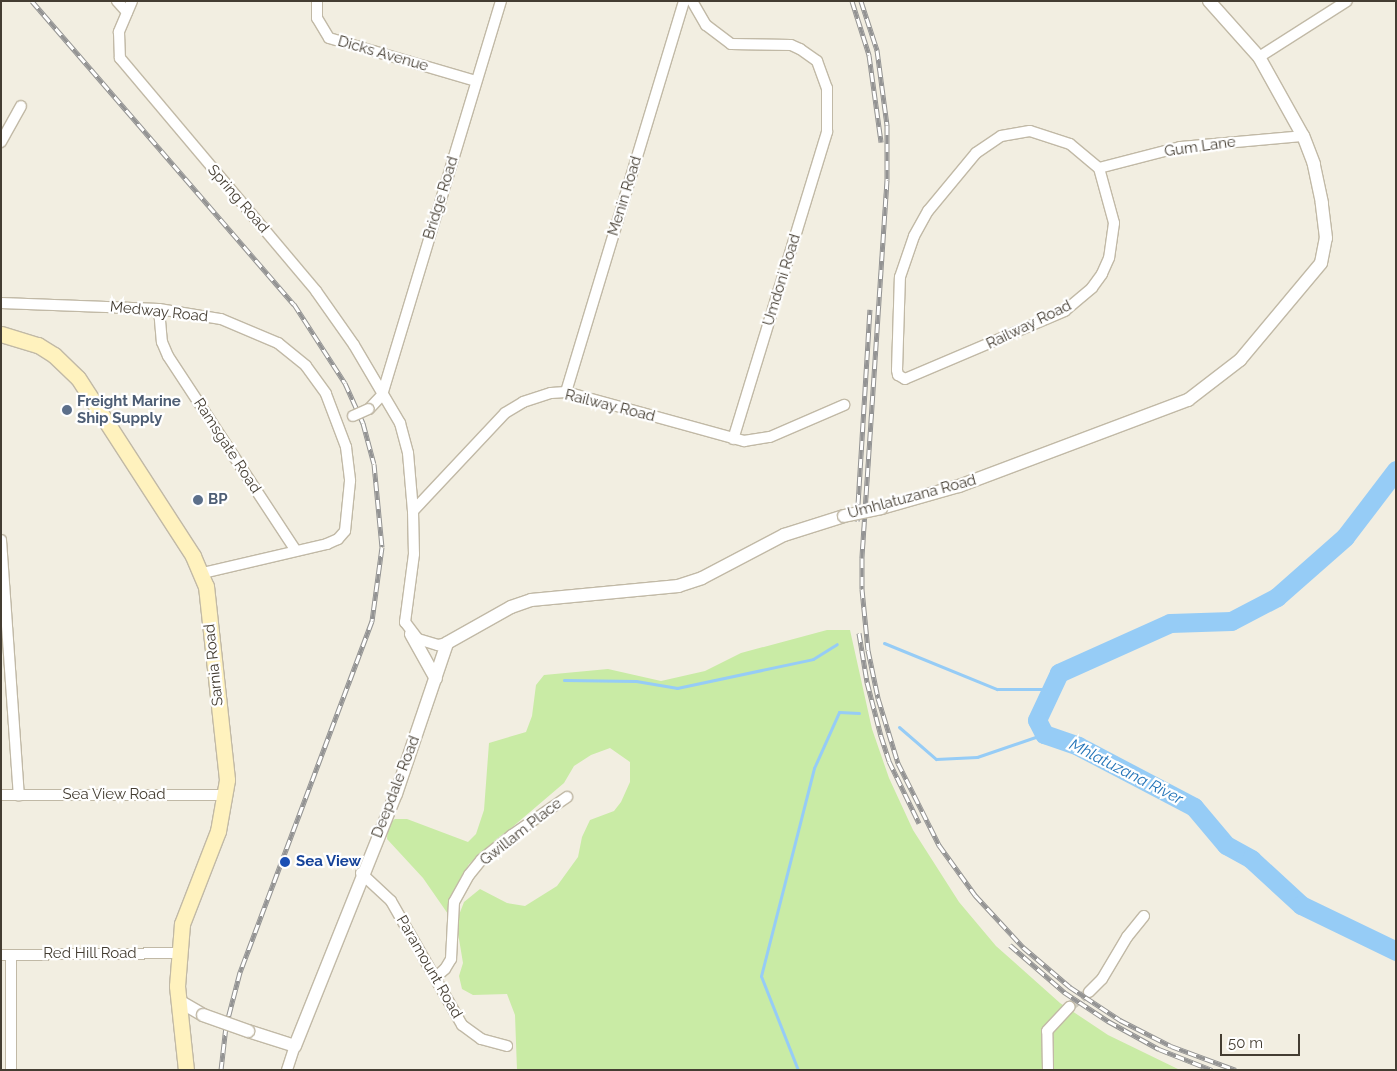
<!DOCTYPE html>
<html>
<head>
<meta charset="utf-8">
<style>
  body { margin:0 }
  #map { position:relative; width:1397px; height:1071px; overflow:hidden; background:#f2eee1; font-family:Raleway,sans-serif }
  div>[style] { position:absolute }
  .green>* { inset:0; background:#c9eba5 }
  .stream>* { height:3px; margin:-1.5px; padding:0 1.5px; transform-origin:1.5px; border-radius:1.5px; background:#96ccf6 }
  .river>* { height:19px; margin:-9.5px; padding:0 9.5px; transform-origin:9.5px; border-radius:9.5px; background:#96ccf6 }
  .minor-tunnel>* { height:10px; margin-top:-5px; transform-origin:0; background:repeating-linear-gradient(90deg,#cfcbbe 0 10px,transparent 0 15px) }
  .roads { filter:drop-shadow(1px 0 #c1b9a6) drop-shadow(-1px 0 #c1b9a6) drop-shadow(0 1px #c1b9a6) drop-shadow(0 -1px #c1b9a6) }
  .minor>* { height:10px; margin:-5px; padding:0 5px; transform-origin:5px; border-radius:5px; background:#fff }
  .tertiary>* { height:12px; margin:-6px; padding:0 6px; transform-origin:6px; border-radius:6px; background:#fff }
  .secondary>* { height:15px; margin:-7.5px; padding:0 7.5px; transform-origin:7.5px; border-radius:7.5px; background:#fff2be }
  .rail>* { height:5px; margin-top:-2.5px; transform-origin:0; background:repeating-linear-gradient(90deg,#fff 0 9px,#939393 0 18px); box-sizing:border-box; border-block:1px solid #939393 }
  .bridges { filter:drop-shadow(1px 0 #c1b9a6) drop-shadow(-1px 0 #c1b9a6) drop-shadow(0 1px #c1b9a6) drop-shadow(0 -1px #c1b9a6) }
  .minor-bridge>* { height:10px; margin:-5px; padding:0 5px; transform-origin:5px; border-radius:5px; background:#fff }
  .tertiary-bridge>* { height:12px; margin:-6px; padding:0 6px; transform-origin:6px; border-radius:6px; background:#fff }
  .dots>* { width:14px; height:14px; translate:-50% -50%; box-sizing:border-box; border:2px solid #fff; border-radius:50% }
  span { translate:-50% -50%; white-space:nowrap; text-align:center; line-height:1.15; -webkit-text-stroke:4.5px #fff; paint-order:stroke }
  .street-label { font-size:15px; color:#443d32 }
  .service-label { font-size:15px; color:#4e5e75; font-weight:700 }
  .left { translate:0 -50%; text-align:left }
  .transit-label { font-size:15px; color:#164399; font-weight:700 }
  .water-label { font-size:16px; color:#2374b8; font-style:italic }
  .frame { position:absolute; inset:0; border:2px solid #443d32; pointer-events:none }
  .scale { position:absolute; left:1220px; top:1034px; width:80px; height:22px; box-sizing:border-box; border:2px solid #443d32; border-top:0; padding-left:6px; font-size:15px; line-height:18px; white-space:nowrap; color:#443d32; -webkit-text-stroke:4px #fff; paint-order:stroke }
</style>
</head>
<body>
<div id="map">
  <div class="green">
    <div style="clip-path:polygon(827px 630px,850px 630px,872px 729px,889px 778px,913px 830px,959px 902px,996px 946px,1060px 1003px,1108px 1035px,1180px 1070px,517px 1070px,515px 1015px,507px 994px,473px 995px,462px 989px,459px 976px,463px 963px,457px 927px,459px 915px,464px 902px,480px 889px,507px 903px,525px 906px,557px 886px,578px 857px,582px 837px,590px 820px,614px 811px,621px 802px,630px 782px,630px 762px,610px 748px,591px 755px,574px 766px,564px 783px,469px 864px,449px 901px,448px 914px,423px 878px,387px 839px,388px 824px,395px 819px,407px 819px,468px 842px,476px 834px,484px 810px,489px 743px,526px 732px,532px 716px,536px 685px,544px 675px,608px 669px,661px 681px,705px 671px,741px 653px)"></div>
  </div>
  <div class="stream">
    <div style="left:884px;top:643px;width:122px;rotate:22.2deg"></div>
    <div style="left:997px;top:689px;width:54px"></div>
    <div style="left:564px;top:680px;width:72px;rotate:0.8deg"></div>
    <div style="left:636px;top:681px;width:42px;rotate:9.7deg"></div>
    <div style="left:677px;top:688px;width:139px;rotate:-12deg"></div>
    <div style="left:813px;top:659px;width:28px;rotate:-32deg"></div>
    <div style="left:899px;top:727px;width:49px;rotate:40.9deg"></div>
    <div style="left:936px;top:759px;width:41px;rotate:-2.8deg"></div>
    <div style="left:977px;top:757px;width:71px;rotate:-18.9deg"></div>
    <div style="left:798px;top:1070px;width:101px;rotate:-111.5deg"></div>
    <div style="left:761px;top:976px;width:215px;rotate:-75.7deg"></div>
    <div style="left:814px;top:768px;width:61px;rotate:-65.9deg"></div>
    <div style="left:839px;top:712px;width:20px;rotate:3deg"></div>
  </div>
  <div class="river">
    <div style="left:1396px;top:470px;width:84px;rotate:127.3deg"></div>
    <div style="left:1345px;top:537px;width:91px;rotate:138.6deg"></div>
    <div style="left:1277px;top:597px;width:52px;rotate:152.4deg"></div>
    <div style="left:1231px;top:621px;width:61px;rotate:178.1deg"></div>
    <div style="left:1170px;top:623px;width:122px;rotate:155.8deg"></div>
    <div style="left:1059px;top:673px;width:52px;rotate:115.1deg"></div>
    <div style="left:1037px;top:720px;width:16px;rotate:63deg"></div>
    <div style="left:1044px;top:734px;width:36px;rotate:19deg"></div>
    <div style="left:1078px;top:746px;width:131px;rotate:27.7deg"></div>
    <div style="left:1194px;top:807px;width:50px;rotate:49.9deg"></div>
    <div style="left:1226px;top:845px;width:29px;rotate:29deg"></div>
    <div style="left:1251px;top:859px;width:68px;rotate:42.6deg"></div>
    <div style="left:1301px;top:905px;width:106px;rotate:25.8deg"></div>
  </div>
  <div class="minor-tunnel">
    <div style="left:1069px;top:1007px;width:25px;rotate:-37deg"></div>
  </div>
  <div class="roads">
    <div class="minor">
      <div style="left:117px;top:1px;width:15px;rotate:48deg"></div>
      <div style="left:132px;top:1px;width:34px;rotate:113deg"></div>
      <div style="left:119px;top:32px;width:26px;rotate:88deg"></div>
      <div style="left:120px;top:58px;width:304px;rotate:49.9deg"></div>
      <div style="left:316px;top:291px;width:66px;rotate:54.9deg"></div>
      <div style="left:354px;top:345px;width:91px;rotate:59.5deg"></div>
      <div style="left:400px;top:423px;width:31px;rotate:75deg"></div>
      <div style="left:408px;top:453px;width:58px;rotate:85.1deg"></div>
      <div style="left:413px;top:511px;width:43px;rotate:88.7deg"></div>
      <div style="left:414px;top:554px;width:69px;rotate:97.5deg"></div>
      <div style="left:405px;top:622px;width:21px;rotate:53deg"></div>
      <div style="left:418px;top:639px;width:21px;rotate:17deg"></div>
      <div style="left:438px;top:645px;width:9px;rotate:-13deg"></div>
      <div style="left:317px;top:1px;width:17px;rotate:90deg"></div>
      <div style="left:317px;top:18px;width:23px;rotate:59deg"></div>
      <div style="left:329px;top:38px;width:153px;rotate:16.3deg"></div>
      <div style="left:692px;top:1px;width:28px;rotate:60deg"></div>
      <div style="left:706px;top:25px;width:31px;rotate:37deg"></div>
      <div style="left:731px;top:44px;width:60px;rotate:1deg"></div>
      <div style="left:791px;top:45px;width:10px;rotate:24deg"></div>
      <div style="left:800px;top:49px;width:21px;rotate:35deg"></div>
      <div style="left:817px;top:61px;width:29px;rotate:70deg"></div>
      <div style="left:827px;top:88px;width:44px;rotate:90deg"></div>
      <div style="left:827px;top:132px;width:321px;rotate:107deg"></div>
      <div style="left:1259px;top:57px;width:104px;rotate:-32.5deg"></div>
      <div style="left:1030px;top:131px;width:42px;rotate:18deg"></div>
      <div style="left:1070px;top:144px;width:38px;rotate:40deg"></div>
      <div style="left:1099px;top:168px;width:57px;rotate:74.7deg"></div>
      <div style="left:1114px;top:223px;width:35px;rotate:98deg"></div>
      <div style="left:1109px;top:258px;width:17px;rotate:114deg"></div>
      <div style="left:1102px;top:274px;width:17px;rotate:126deg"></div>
      <div style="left:1092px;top:288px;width:35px;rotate:140deg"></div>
      <div style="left:1065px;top:311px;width:174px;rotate:157deg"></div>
      <div style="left:905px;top:379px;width:8px;rotate:-150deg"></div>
      <div style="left:898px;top:375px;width:5px;rotate:-101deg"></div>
      <div style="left:897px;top:370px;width:93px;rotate:-88.2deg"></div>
      <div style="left:900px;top:277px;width:43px;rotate:-71.1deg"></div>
      <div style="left:914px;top:236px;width:29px;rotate:-61deg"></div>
      <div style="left:928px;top:211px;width:75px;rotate:-50.4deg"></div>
      <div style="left:976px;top:153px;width:30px;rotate:-34deg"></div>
      <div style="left:1001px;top:136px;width:29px;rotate:-10deg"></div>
      <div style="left:1px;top:142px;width:41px;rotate:-60.9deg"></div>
      <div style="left:1099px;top:168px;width:84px;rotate:-14.5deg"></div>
      <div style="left:1180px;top:147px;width:123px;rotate:-5.1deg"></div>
      <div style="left:1px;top:303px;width:158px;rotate:2.2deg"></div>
      <div style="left:159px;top:309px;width:63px;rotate:9.2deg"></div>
      <div style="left:221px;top:319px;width:62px;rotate:22.8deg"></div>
      <div style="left:278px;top:343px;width:36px;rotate:39deg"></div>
      <div style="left:306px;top:366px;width:34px;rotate:54deg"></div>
      <div style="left:326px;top:394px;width:57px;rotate:69.3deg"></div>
      <div style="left:346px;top:447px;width:34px;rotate:83deg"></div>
      <div style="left:350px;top:481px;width:50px;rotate:95.7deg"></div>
      <div style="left:345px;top:531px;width:11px;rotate:131deg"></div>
      <div style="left:338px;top:539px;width:12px;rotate:156deg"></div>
      <div style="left:327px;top:544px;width:128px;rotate:166.9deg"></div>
      <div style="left:159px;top:309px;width:33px;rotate:85deg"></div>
      <div style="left:162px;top:342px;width:15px;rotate:67deg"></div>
      <div style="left:168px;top:356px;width:233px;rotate:56.7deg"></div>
      <div style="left:566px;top:392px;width:408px;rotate:-73.2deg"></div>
      <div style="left:369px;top:409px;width:19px;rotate:-47deg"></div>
      <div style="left:382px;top:395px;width:412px;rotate:-73.2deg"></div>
      <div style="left:413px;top:511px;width:134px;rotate:-46.8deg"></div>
      <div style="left:505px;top:413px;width:21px;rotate:-31deg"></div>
      <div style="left:523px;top:402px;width:29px;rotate:-18deg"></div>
      <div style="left:551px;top:393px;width:15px;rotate:-4deg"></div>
      <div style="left:566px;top:392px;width:185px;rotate:15.4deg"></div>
      <div style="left:744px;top:441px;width:26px;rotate:-9deg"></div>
      <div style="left:770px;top:437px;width:81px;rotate:-23.4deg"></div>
      <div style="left:1px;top:540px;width:256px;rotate:86deg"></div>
      <div style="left:1px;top:795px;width:225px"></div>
      <div style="left:361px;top:873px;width:41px;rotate:43deg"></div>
      <div style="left:391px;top:901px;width:143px;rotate:60.2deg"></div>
      <div style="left:462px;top:1025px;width:24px;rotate:36deg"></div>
      <div style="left:481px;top:1039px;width:27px;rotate:15deg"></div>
      <div style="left:1px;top:955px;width:177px;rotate:-0.6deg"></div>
      <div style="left:436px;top:977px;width:12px;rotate:-42deg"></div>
      <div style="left:445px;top:969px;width:12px;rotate:-59deg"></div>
      <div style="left:451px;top:959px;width:57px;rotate:-87deg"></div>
      <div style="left:454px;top:902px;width:31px;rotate:-61deg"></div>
      <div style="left:469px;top:875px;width:19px;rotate:-51deg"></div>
      <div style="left:481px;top:860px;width:40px;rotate:-39deg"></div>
      <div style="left:512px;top:835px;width:67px;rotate:-34.6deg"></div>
      <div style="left:1089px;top:992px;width:18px;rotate:-45deg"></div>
      <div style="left:1102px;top:979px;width:49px;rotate:-59.2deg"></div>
      <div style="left:1127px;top:937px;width:27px;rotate:-51deg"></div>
      <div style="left:11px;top:1070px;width:115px;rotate:-90deg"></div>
      <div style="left:287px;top:1070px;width:25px;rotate:-72deg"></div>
      <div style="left:1048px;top:1070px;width:39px;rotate:-91deg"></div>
      <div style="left:1047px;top:1031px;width:33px;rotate:-47deg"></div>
    </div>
    <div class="tertiary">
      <div style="left:881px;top:508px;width:81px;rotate:-15.8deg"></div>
      <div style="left:959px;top:486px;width:245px;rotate:-20.6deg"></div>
      <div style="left:1188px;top:400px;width:66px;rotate:-37.6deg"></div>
      <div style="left:1240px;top:360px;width:126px;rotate:-50.1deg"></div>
      <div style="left:1321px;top:263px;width:25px;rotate:-79deg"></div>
      <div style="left:1326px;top:238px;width:35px;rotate:-97deg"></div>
      <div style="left:1322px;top:203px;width:40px;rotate:-102deg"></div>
      <div style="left:1314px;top:164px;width:30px;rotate:-111deg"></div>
      <div style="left:1303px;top:136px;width:90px;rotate:-119.1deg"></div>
      <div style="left:1259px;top:57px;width:75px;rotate:-131.8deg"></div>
      <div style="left:411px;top:634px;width:51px;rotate:60.9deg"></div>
      <div style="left:179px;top:1001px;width:28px;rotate:30deg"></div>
      <div style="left:248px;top:1031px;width:49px;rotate:17.7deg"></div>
      <div style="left:295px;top:1046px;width:271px;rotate:-68.2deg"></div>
      <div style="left:396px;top:794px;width:159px;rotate:-71.3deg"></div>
      <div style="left:447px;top:643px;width:73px;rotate:-29.4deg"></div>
      <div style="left:511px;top:607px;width:21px;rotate:-19deg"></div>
      <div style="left:531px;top:600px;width:148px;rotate:-5.4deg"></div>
      <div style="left:678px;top:586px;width:25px;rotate:-18deg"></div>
      <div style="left:702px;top:578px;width:93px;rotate:-27.7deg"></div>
      <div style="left:784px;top:535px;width:63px;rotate:-17.6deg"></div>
    </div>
    <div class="secondary">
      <div style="left:1px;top:334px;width:39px;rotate:17deg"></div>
      <div style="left:38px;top:345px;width:19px;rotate:32deg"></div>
      <div style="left:54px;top:355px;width:33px;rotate:44deg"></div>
      <div style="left:78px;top:378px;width:212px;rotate:57.1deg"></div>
      <div style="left:193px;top:556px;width:33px;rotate:67deg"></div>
      <div style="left:206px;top:586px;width:195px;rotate:83.8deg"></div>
      <div style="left:227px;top:780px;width:52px;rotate:100deg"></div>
      <div style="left:218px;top:831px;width:100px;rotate:111.2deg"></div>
      <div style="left:182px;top:924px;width:62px;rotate:94.6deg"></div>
      <div style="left:177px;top:986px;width:84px;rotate:83.9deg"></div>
    </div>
  </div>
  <div class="rail">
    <div style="left:32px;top:1px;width:401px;rotate:49.2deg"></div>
    <div style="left:294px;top:304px;width:94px;rotate:57.2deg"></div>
    <div style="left:345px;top:383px;width:44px;rotate:65.8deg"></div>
    <div style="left:363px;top:423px;width:42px;rotate:75deg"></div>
    <div style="left:374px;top:464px;width:83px;rotate:84.5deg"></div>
    <div style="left:382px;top:547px;width:75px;rotate:97.7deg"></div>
    <div style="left:372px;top:621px;width:375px;rotate:110.6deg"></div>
    <div style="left:240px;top:972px;width:56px;rotate:104.5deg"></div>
    <div style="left:226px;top:1026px;width:44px;rotate:96.5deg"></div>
    <div style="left:852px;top:1px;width:57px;rotate:72.5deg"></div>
    <div style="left:869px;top:55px;width:88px;rotate:82.1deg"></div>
    <div style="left:861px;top:1px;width:52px;rotate:71.9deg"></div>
    <div style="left:877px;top:50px;width:76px;rotate:82.4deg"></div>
    <div style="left:887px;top:125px;width:55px;rotate:90deg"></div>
    <div style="left:887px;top:180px;width:379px;rotate:93.8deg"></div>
    <div style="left:862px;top:558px;width:31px;rotate:90deg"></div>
    <div style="left:862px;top:589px;width:61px;rotate:84.4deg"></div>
    <div style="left:868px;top:650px;width:49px;rotate:78.2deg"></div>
    <div style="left:878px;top:698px;width:68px;rotate:72.9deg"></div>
    <div style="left:898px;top:763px;width:92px;rotate:63.4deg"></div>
    <div style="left:939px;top:845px;width:62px;rotate:54.2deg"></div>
    <div style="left:975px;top:895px;width:71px;rotate:47.3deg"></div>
    <div style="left:1023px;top:947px;width:62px;rotate:40.4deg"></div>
    <div style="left:1070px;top:987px;width:60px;rotate:33.4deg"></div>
    <div style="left:1120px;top:1020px;width:57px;rotate:27deg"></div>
    <div style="left:1171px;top:1046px;width:69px;rotate:20.3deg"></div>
    <div style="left:857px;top:521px;width:212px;rotate:-86.5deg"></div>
    <div style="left:859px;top:633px;width:50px;rotate:80.7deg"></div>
    <div style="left:867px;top:682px;width:56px;rotate:75.5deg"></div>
    <div style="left:881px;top:736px;width:26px;rotate:72deg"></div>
    <div style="left:889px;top:761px;width:69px;rotate:64.2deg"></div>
    <div style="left:1010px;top:945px;width:72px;rotate:41deg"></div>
    <div style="left:1064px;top:992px;width:53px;rotate:33.4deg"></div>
    <div style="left:1108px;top:1021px;width:58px;rotate:28.8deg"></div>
    <div style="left:1159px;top:1049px;width:57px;rotate:21.6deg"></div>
  </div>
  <div class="bridges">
    <div class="minor-bridge">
      <div style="left:353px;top:416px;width:17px;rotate:-24deg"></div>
    </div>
    <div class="tertiary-bridge">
      <div style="left:844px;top:516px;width:38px;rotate:-12deg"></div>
      <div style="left:203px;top:1015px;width:48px;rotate:19.6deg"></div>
    </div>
  </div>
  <div class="dots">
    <div style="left:67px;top:410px;background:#5c6f8a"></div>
    <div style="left:198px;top:500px;background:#5c6f8a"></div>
    <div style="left:285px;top:862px;background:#1a4fb4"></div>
  </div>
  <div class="street-label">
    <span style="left:383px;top:54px;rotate:16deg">Dicks Avenue</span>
    <span style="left:1200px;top:147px;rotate:-8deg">Gum Lane</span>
    <span style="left:625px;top:196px;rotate:-73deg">Menin Road</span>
    <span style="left:441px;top:198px;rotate:-73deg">Bridge Road</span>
    <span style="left:238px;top:199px;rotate:49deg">Spring Road</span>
    <span style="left:782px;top:280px;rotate:-73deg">Umdoni Road</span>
    <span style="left:159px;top:312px;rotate:6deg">Medway Road</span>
    <span style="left:1029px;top:325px;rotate:-26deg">Railway Road</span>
    <span style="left:610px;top:406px;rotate:14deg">Railway Road</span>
    <span style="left:227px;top:446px;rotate:57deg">Ramsgate Road</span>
    <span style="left:912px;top:497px;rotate:-15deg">Umhlatuzana Road</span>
    <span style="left:214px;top:665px;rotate:-96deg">Sarnia Road</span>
    <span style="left:396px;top:787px;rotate:-69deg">Deepdale Road</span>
    <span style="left:114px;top:795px">Sea View Road</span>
    <span style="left:521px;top:832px;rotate:-38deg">Gwillam Place</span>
    <span style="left:90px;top:954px">Red Hill Road</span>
    <span style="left:429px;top:967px;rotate:60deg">Paramount Road</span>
  </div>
  <div class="service-label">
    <span class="left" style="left:77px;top:410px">Freight Marine<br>Ship Supply</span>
    <span class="left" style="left:208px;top:500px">BP</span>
  </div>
  <div class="transit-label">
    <span class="left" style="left:296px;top:862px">Sea View</span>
  </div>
  <div class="water-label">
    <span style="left:1126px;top:772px;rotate:27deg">Mhlatuzana River</span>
  </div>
  <div class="frame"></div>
  <div class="scale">50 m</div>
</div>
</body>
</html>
